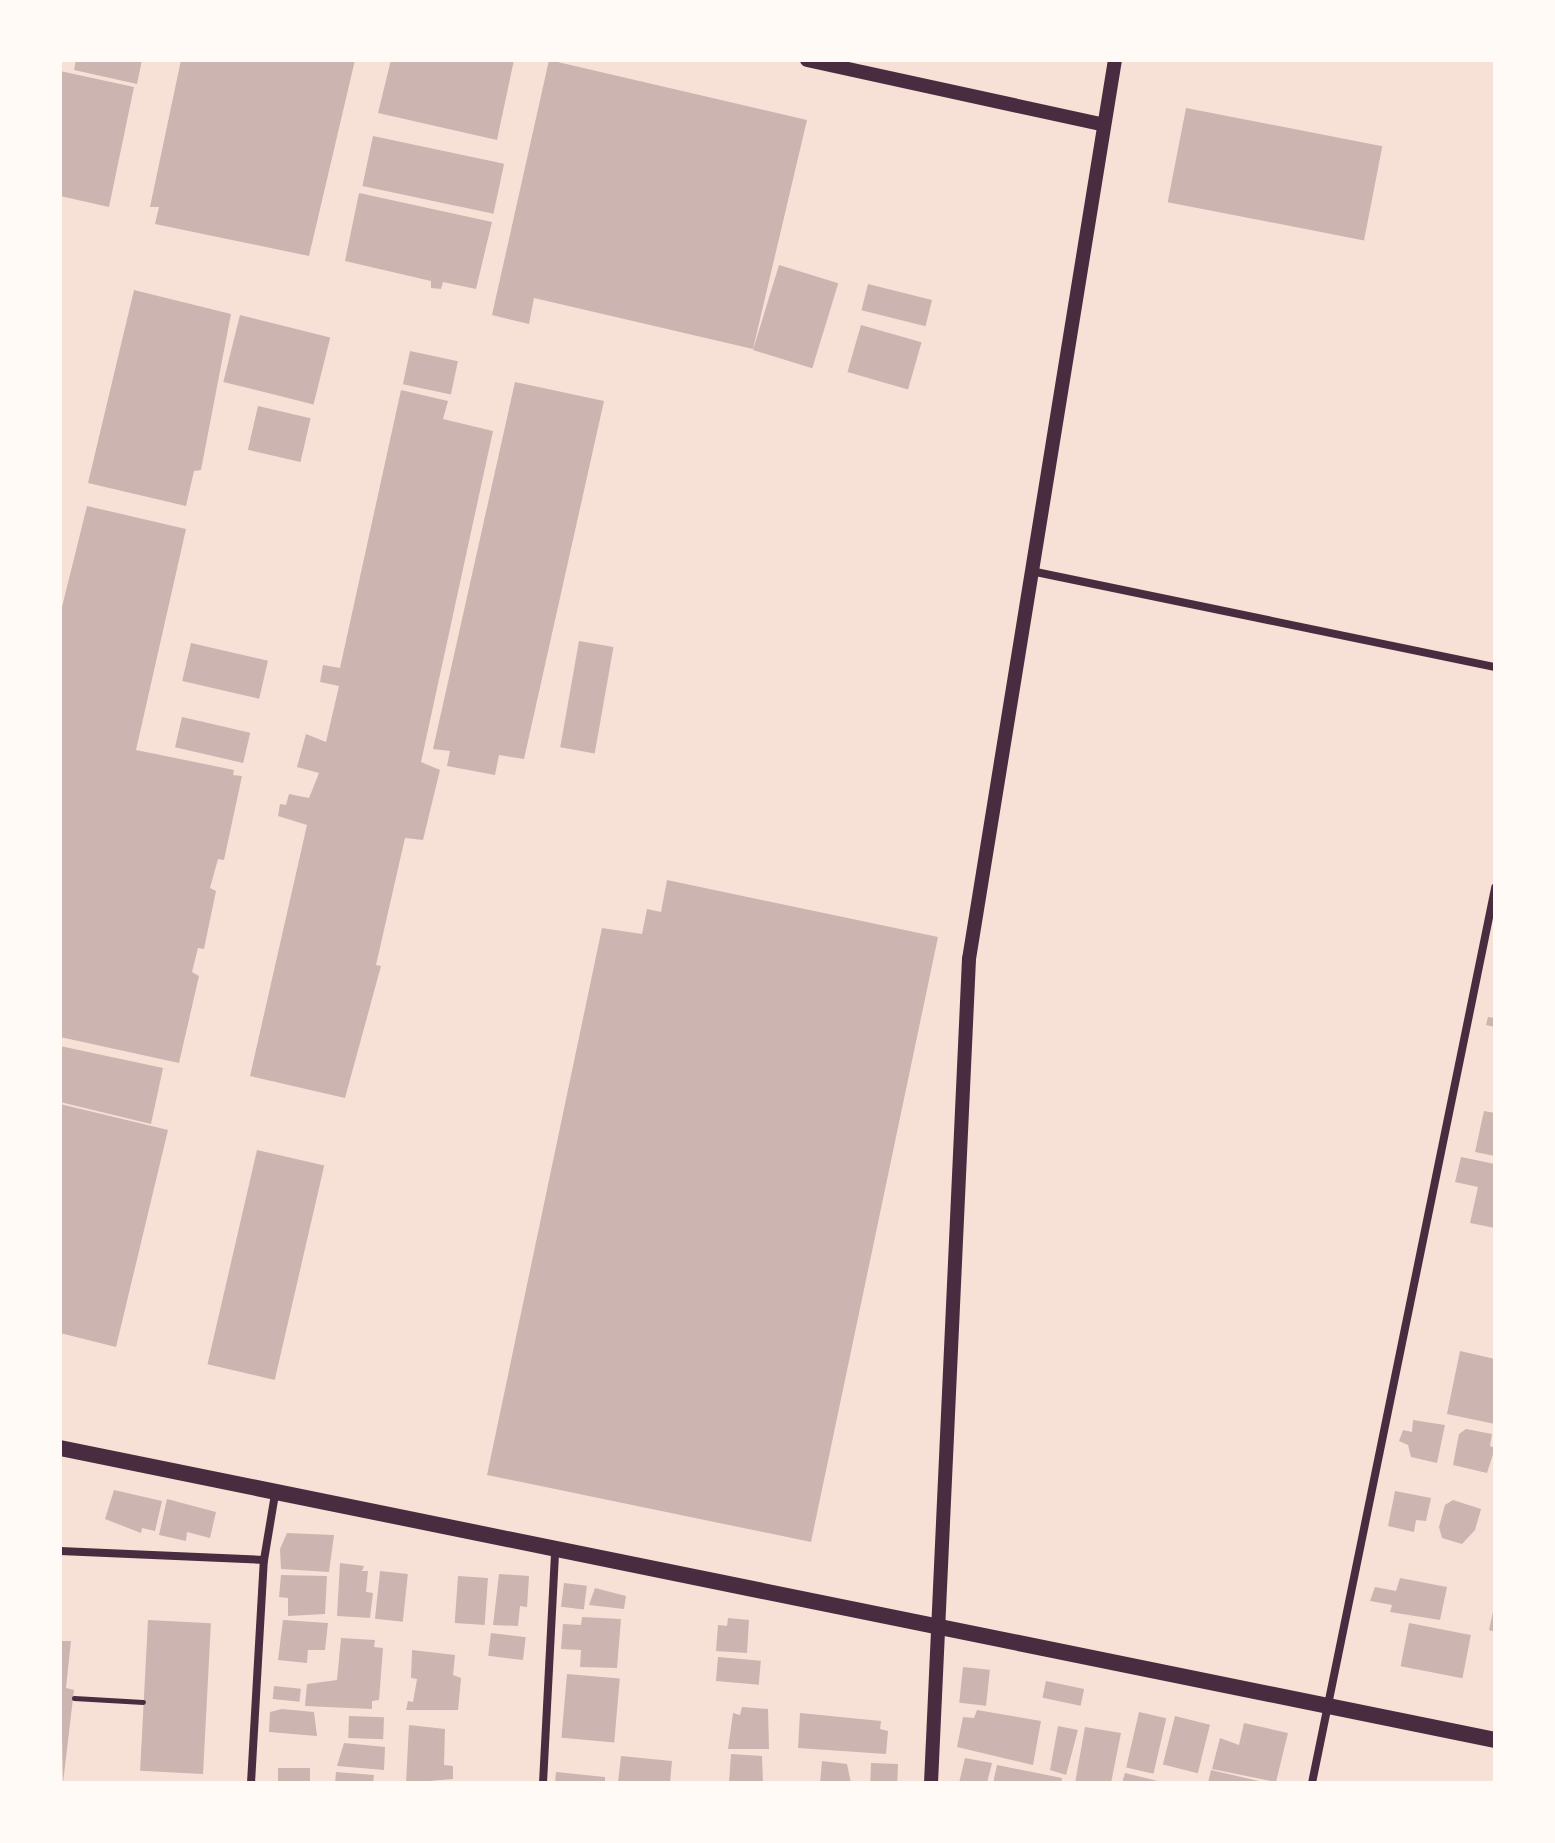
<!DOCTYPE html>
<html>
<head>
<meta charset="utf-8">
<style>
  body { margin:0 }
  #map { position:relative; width:1555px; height:1843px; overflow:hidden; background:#f7e1d7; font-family:"PT Sans Narrow",sans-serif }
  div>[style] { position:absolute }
  .building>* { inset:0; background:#ccb4b1; transform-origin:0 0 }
  .path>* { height:5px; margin:-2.5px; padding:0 2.5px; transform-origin:2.5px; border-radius:2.5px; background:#4a2c40 }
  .minor>* { height:8px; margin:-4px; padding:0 4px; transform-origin:4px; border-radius:4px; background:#4a2c40 }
  .tertiary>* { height:14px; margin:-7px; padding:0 7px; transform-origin:7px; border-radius:7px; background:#4a2c40 }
  .secondary>* { height:16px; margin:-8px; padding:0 8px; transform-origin:8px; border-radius:8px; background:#4a2c40 }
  span { translate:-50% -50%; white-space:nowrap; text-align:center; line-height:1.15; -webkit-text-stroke:6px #fffaf5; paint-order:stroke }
  .frame { position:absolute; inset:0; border:62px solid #fffaf5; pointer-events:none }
</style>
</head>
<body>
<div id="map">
  <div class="building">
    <div style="clip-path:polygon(76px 60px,142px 60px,137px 84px,74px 70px)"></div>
    <div style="clip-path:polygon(181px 60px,355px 60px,309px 256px,155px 224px,159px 207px,150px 207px)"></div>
    <div style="clip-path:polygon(391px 60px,514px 60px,497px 140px,378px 113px)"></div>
    <div style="clip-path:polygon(549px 60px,807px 120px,753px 349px,534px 298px,529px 324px,492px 315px)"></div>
    <div style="clip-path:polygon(60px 71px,134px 87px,109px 207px,60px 196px)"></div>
    <div style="left:1186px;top:108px;width:200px;height:96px;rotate:11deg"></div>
    <div style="left:373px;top:136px;width:134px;height:51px;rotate:12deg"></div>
    <div style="clip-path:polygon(359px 193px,492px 222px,476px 289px,443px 282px,441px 289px,431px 288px,431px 281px,345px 261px)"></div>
    <div style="left:779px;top:265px;width:62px;height:89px;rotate:17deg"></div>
    <div style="left:868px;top:284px;width:66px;height:27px;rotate:14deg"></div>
    <div style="clip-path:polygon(134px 290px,231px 314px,201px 470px,194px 471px,186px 506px,88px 483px)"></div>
    <div style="left:240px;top:315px;width:93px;height:69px;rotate:14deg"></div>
    <div style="left:861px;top:325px;width:63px;height:49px;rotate:16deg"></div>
    <div style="left:410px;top:351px;width:49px;height:34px;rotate:12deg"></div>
    <div style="clip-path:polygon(515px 382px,604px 401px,524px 759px,499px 755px,495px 775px,447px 766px,450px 751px,433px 749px)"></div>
    <div style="clip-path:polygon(401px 390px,448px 401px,443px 419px,493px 431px,421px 762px,440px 770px,423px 840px,405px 838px,376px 965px,381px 966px,345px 1098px,250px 1076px,307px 825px,278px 816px,280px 804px,286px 805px,289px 794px,309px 798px,319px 773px,297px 767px,306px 734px,326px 742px,339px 686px,320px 682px,323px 665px,340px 668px)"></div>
    <div style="left:258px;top:406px;width:54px;height:45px;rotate:13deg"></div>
    <div style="clip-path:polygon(87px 506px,186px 529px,136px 750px,234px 770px,233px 775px,242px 776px,224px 860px,218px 859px,210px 888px,216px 891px,204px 949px,198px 948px,192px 972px,199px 976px,179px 1063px,60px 1037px,60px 615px)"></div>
    <div style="left:579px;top:641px;width:35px;height:108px;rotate:10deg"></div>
    <div style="left:191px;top:643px;width:79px;height:39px;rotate:13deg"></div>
    <div style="left:182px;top:717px;width:70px;height:31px;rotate:13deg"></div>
    <div style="clip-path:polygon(667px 880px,938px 937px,811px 1542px,487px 1475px,602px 928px,642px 934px,647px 909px,661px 912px)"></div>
    <div style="clip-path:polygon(1488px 1017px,1495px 1018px,1495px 1027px,1486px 1025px)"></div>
    <div style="clip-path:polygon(60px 1046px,163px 1068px,151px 1124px,60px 1102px)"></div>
    <div style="clip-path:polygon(60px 1104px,168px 1130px,116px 1347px,60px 1333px)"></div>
    <div style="clip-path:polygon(1484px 1111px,1495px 1113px,1495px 1156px,1475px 1152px)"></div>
    <div style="left:257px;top:1150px;width:69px;height:220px;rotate:13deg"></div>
    <div style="clip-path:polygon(1461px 1157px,1495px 1164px,1495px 1228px,1470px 1223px,1478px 1187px,1455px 1182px)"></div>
    <div style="clip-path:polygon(1460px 1351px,1495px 1359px,1495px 1424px,1447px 1414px)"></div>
    <div style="clip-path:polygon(1413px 1420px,1445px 1425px,1437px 1463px,1411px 1457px,1408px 1445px,1399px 1441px,1403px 1430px,1412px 1432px)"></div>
    <div style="clip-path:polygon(1466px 1429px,1492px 1434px,1490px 1446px,1495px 1448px,1487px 1473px,1453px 1465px,1459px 1434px)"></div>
    <div style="clip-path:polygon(114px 1490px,162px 1501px,155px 1531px,142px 1528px,141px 1533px,105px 1519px)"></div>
    <div style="clip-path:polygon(1395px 1491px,1431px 1498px,1426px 1521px,1416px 1520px,1414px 1532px,1388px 1526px)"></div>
    <div style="clip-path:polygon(167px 1499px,216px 1512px,210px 1538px,187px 1532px,186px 1541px,159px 1535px)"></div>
    <div style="clip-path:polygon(1453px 1500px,1481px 1509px,1475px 1530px,1462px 1544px,1442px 1538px,1439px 1527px,1445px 1505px)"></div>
    <div style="clip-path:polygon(287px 1533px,334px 1535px,329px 1572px,281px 1569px,280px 1549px)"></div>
    <div style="clip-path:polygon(340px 1563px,364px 1566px,362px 1571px,368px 1571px,366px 1592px,373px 1593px,370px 1618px,337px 1616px)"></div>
    <div style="left:380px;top:1571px;width:28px;height:48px;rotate:6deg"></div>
    <div style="clip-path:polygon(499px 1574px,529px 1576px,527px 1607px,520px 1606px,518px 1626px,493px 1625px)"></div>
    <div style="clip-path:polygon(281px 1575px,327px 1576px,325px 1614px,288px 1616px,288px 1598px,279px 1597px)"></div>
    <div style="left:458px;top:1576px;width:30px;height:47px;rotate:4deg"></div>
    <div style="clip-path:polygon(1400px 1578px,1447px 1587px,1440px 1620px,1390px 1612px,1392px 1605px,1370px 1601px,1375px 1587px,1396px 1591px)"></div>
    <div style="left:564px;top:1583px;width:23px;height:24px;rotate:7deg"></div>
    <div style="clip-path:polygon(595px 1588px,626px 1596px,624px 1609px,589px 1605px)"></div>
    <div style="clip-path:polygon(1494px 1607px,1495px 1608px,1495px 1632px,1489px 1630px)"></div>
    <div style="clip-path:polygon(582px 1617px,621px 1619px,617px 1668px,580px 1667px,581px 1650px,561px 1649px,563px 1624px,581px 1625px)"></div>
    <div style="clip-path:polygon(728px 1618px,749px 1620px,747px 1653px,716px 1651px,718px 1625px,727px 1626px)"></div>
    <div style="left:148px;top:1620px;width:63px;height:151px;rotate:3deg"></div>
    <div style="clip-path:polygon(283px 1620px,328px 1623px,325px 1650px,308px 1650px,307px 1663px,278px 1660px)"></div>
    <div style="left:1409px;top:1623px;width:63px;height:44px;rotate:11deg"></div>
    <div style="left:491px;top:1633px;width:35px;height:23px;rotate:7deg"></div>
    <div style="clip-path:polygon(341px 1638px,375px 1640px,374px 1647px,383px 1648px,379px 1700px,372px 1701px,372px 1709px,305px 1706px,307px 1684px,337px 1680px)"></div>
    <div style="clip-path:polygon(60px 1641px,71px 1641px,66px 1688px,74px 1690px,63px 1783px)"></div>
    <div style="clip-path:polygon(412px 1650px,455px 1655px,453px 1675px,461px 1678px,458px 1710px,406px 1710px,408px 1701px,413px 1702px,417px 1679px,411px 1678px)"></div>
    <div style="left:718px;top:1657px;width:43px;height:24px;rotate:5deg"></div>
    <div style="left:963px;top:1667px;width:27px;height:36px;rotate:6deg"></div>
    <div style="left:567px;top:1674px;width:53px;height:64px;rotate:5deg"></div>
    <div style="left:1046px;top:1681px;width:39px;height:17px;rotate:12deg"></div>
    <div style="left:274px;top:1686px;width:27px;height:13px;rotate:6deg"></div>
    <div style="clip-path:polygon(742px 1707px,768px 1709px,769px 1749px,728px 1749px,733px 1713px,740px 1715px)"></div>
    <div style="clip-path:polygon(282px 1709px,314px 1712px,317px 1736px,269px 1732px,270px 1712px)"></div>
    <div style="clip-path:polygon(977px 1710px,1041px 1721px,1033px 1765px,957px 1747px,963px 1717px,974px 1718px)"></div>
    <div style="left:1139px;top:1712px;width:28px;height:57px;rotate:13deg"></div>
    <div style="clip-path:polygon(800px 1713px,881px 1721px,880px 1729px,888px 1731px,886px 1754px,798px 1748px)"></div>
    <div style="left:349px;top:1716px;width:35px;height:22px;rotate:2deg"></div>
    <div style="left:1175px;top:1716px;width:36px;height:50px;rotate:14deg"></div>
    <div style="clip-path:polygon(1244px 1723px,1288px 1733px,1276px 1782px,1212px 1769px,1220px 1738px,1239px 1745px)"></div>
    <div style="clip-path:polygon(409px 1725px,445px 1729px,444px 1765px,453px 1766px,453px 1779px,406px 1783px)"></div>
    <div style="clip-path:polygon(1058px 1726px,1078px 1730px,1066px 1775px,1050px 1770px)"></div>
    <div style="clip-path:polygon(1085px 1727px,1121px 1733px,1111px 1783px,1075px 1783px)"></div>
    <div style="clip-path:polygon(344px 1743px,385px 1747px,384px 1770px,337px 1766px)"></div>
    <div style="clip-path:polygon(731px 1754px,762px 1756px,763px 1783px,729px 1783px)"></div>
    <div style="clip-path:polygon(621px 1756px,672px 1761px,670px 1783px,618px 1783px)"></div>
    <div style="clip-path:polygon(965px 1758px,992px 1763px,987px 1783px,959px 1783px)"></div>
    <div style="clip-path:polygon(822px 1761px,847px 1764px,851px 1783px,820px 1783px)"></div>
    <div style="left:871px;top:1763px;width:27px;height:20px;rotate:2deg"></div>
    <div style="clip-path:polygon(997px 1765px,1062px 1778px,1061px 1783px,993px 1783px)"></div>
    <div style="left:278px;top:1768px;width:32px;height:16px"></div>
    <div style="clip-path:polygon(1211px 1770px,1263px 1782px,1263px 1783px,1208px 1783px)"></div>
    <div style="clip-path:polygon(336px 1772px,374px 1775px,373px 1783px,335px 1783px)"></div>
    <div style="clip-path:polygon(556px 1772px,605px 1777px,605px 1783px,555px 1783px)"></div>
    <div style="clip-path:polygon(1125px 1773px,1162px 1782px,1162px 1783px,1122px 1783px)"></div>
  </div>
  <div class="path">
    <div style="left:74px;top:1698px;width:69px;rotate:3.3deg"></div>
  </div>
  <div class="minor">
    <div style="left:1031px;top:571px;width:474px;rotate:11.7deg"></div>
    <div style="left:60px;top:1551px;width:204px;rotate:2.5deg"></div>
    <div style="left:264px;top:1560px;width:67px;rotate:-80.5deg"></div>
    <div style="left:251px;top:1783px;width:223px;rotate:-86.7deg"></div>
    <div style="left:543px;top:1783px;width:231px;rotate:-87deg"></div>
    <div style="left:1312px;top:1783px;width:914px;rotate:-78.44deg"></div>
  </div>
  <div class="tertiary">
    <div style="left:807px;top:60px;width:304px;rotate:12.3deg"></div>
    <div style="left:931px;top:1783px;width:825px;rotate:-87.36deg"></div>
    <div style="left:969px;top:959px;width:911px;rotate:-80.78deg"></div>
  </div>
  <div class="secondary">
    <div style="left:60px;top:1448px;width:1464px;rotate:11.5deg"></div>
  </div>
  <div class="frame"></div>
</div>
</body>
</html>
